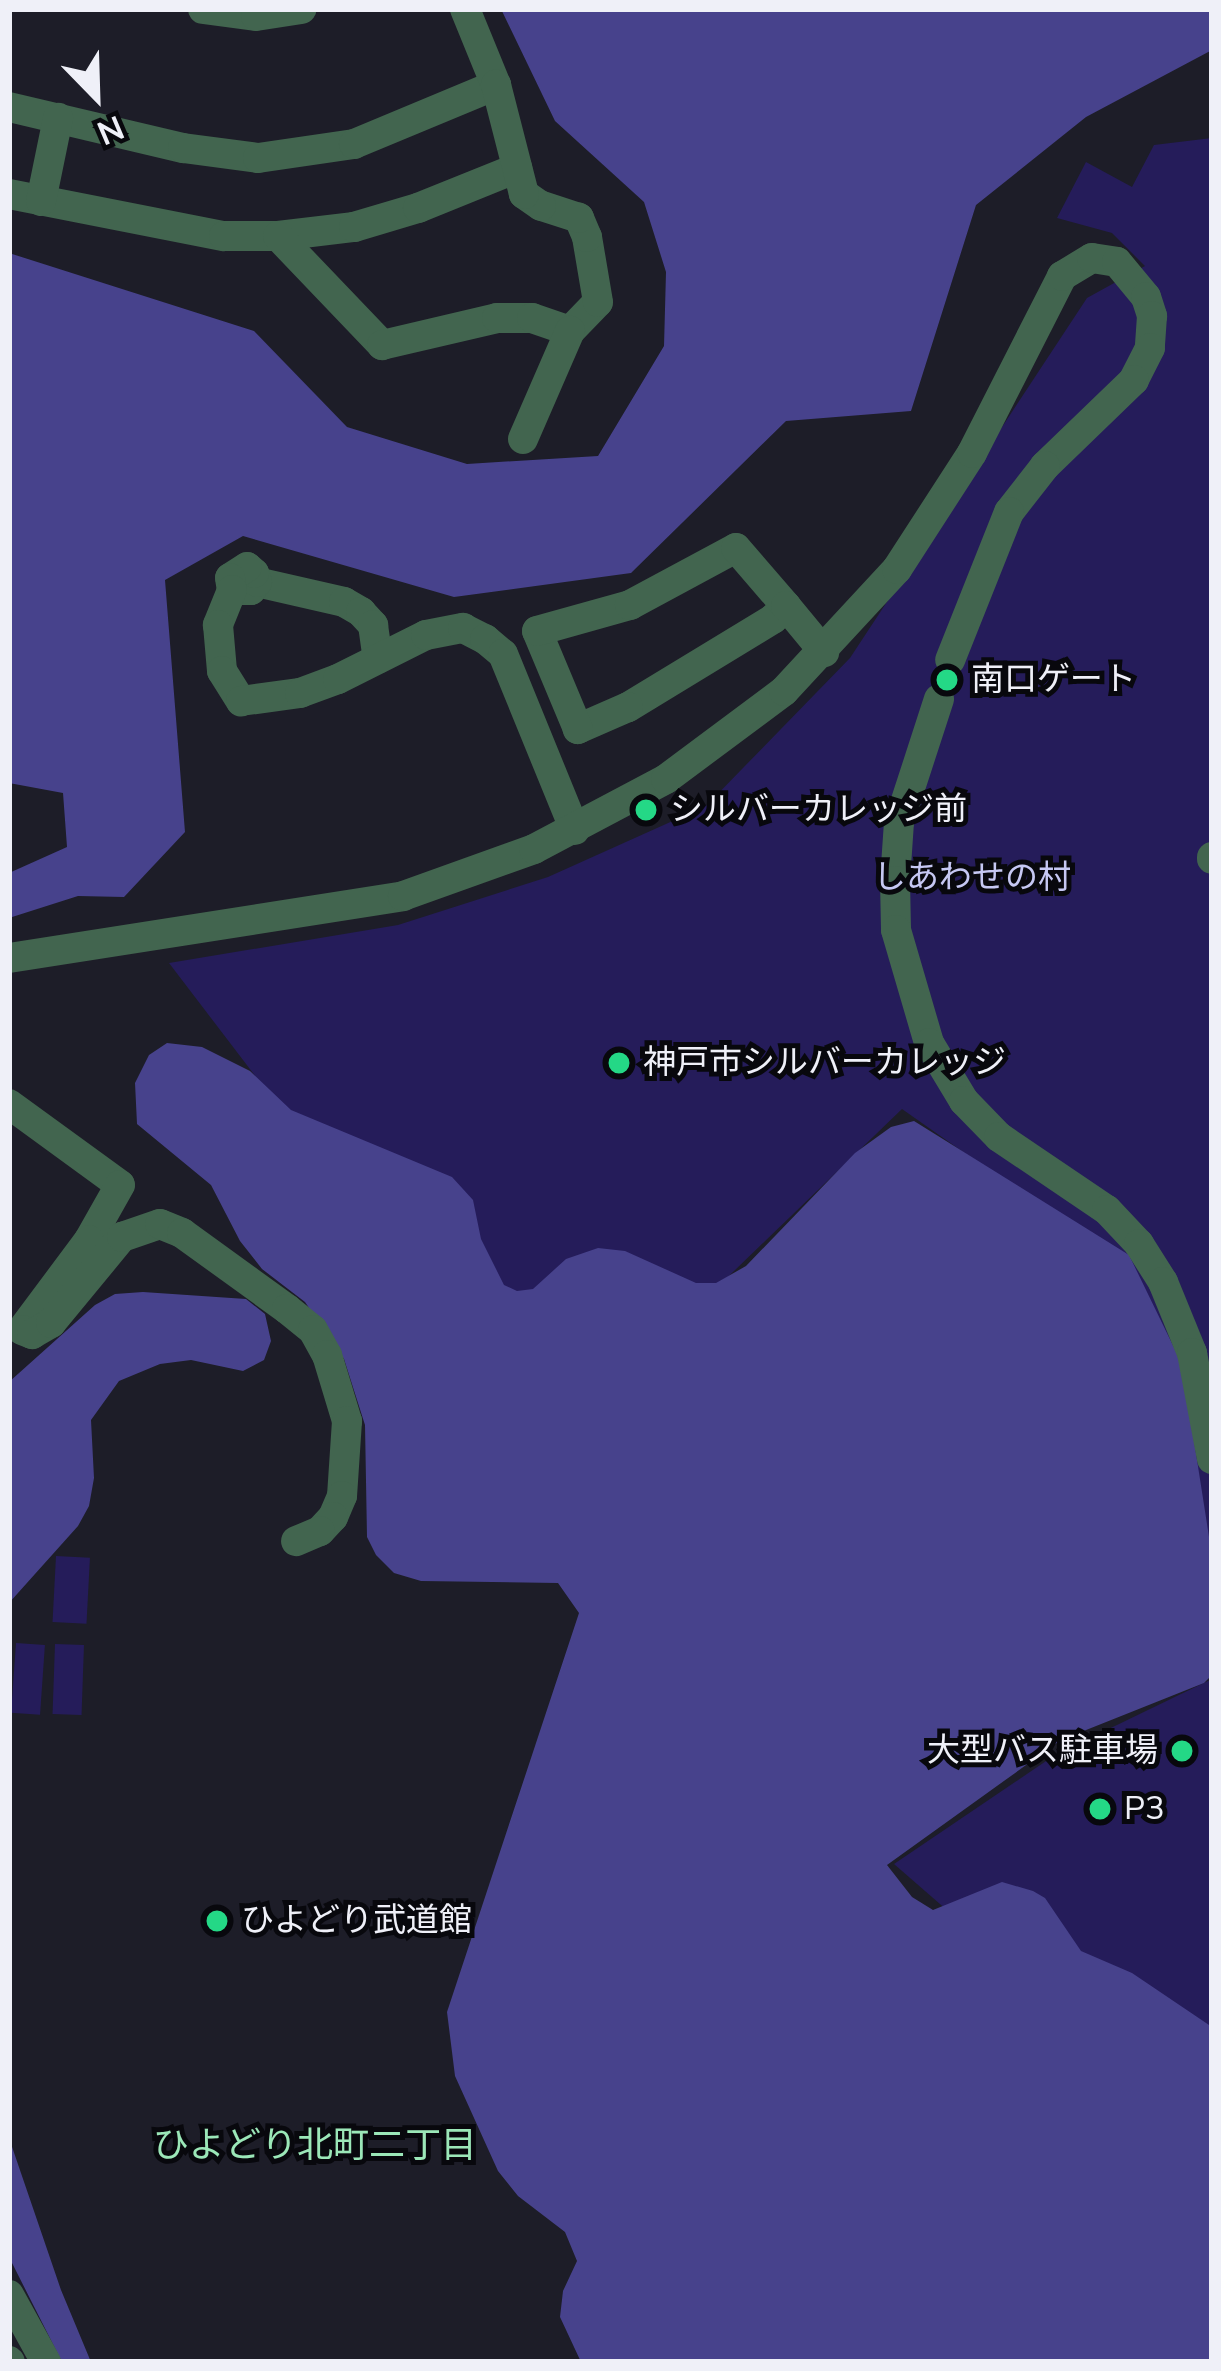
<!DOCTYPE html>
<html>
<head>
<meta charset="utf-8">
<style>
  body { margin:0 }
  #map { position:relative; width:1221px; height:2371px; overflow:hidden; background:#1d1d28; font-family:"Nunito Sans","Noto Sans JP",sans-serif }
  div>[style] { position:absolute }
  .green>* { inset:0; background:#251c5a; transform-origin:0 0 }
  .forest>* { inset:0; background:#47428c }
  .minor>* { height:30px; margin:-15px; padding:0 15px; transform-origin:15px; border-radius:15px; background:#42654f }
  .dots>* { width:33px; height:33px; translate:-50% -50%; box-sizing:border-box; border:6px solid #08080d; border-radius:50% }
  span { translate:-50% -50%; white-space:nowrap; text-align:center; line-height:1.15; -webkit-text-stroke:10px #08080d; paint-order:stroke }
  .poi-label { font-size:33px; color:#eff0f8 }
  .left { translate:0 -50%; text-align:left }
  .right { translate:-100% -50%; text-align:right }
  .park-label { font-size:33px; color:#c6c8f3 }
  .neighbourhood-label { font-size:36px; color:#9be7b8 }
  .frame { position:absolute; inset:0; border:12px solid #eff0f8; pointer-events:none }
  .north { position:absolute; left:36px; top:36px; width:120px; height:120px; -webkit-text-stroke:9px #08080d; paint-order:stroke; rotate:157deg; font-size:33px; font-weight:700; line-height:48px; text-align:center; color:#eff0f8 }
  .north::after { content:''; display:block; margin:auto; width:42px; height:54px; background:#eff0f8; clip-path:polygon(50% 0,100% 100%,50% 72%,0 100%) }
</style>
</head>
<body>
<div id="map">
  <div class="green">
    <div style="clip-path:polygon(1212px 138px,1212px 1606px,1120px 1262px,902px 1109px,705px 1299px,511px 1305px,288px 1119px,169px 963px,398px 925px,548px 877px,706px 806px,850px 658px,1087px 298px,1145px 266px,1112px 233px,1057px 218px,1086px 162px,1132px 187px,1154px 145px)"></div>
    <div style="left:56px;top:1556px;width:34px;height:66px;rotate:3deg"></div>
    <div style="left:16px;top:1643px;width:29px;height:70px;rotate:4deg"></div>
    <div style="left:55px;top:1644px;width:29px;height:70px;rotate:2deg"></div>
    <div style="clip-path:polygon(1212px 1679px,1212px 2050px,948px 1911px,894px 1864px,1055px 1755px)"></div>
  </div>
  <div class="forest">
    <div style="clip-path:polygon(501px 9px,1212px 9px,1212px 50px,1086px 117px,976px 205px,911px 411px,786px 421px,631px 573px,454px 597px,243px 536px,165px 580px,185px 832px,124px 897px,78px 896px,9px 918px,9px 873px,67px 847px,63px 793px,9px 783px,9px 253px,254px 331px,347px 427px,467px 464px,598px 456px,664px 346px,666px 272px,644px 202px,555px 121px)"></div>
    <div style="clip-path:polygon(167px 1043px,202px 1047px,250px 1071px,291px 1110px,452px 1177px,473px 1200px,481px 1239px,504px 1285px,517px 1291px,533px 1289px,566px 1259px,598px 1248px,625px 1251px,696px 1283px,716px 1283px,746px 1266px,855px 1153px,891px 1127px,914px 1121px,1129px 1255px,1182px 1364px,1212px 1556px,1212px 1675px,1204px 1683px,1061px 1740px,887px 1865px,912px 1897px,933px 1910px,1002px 1882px,1033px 1891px,1045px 1898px,1081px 1951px,1132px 1973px,1212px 2027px,1212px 2362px,581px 2362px,560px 2317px,563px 2291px,577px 2261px,565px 2232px,518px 2196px,498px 2171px,455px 2076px,447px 2012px,579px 1613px,558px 1583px,421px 1581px,394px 1573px,376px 1555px,367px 1537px,365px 1425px,344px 1359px,305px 1302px,262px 1269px,240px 1241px,211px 1185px,137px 1124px,135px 1083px,149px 1055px)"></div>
    <div style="clip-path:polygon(143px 1292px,246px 1299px,265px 1314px,271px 1341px,264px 1360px,243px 1371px,191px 1360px,160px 1364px,119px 1381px,91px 1420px,94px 1478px,89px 1506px,78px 1526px,9px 1603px,9px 1382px,95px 1305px,115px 1294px)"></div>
    <div style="clip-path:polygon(9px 2138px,61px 2290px,91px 2362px,62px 2362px,9px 2257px)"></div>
  </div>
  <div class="minor">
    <div style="left:203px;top:9px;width:53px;rotate:7.5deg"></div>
    <div style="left:256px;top:16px;width:46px;rotate:-8.8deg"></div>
    <div style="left:9px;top:107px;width:179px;rotate:13.3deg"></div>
    <div style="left:183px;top:148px;width:76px;rotate:7.6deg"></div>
    <div style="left:258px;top:158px;width:97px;rotate:-8.3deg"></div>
    <div style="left:354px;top:144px;width:154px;rotate:-22.6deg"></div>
    <div style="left:496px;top:85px;width:82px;rotate:-112.2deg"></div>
    <div style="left:9px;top:194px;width:219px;rotate:11.1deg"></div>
    <div style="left:224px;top:236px;width:54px"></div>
    <div style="left:278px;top:236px;width:77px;rotate:-6.8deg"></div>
    <div style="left:354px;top:227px;width:67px;rotate:-16.5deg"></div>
    <div style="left:418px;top:208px;width:107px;rotate:-22deg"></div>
    <div style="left:41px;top:201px;width:85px;rotate:-78.4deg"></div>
    <div style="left:278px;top:236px;width:151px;rotate:46.3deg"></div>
    <div style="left:382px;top:345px;width:118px;rotate:-13.2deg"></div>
    <div style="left:497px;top:318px;width:35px"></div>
    <div style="left:532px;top:318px;width:40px;rotate:18.9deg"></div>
    <div style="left:570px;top:331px;width:40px;rotate:-46deg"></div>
    <div style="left:598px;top:302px;width:66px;rotate:-99.6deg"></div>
    <div style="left:587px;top:237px;width:21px;rotate:-113deg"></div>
    <div style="left:579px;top:218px;width:40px;rotate:-162deg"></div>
    <div style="left:541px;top:206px;width:21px;rotate:-145deg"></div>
    <div style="left:524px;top:194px;width:113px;rotate:-104.4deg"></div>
    <div style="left:523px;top:439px;width:118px;rotate:-66.5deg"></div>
    <div style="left:257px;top:582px;width:89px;rotate:12.9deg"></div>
    <div style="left:344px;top:602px;width:20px;rotate:30deg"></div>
    <div style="left:361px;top:612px;width:18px;rotate:47deg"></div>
    <div style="left:373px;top:625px;width:34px;rotate:82deg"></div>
    <div style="left:232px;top:590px;width:19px"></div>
    <div style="left:251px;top:590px;width:10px;rotate:-53deg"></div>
    <div style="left:257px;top:582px;width:9px;rotate:-108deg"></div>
    <div style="left:254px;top:573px;width:9px;rotate:-139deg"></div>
    <div style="left:247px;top:567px;width:20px;rotate:147deg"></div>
    <div style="left:230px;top:578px;width:12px;rotate:81deg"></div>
    <div style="left:232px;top:590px;width:38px;rotate:112deg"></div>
    <div style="left:218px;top:625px;width:46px;rotate:85deg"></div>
    <div style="left:222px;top:671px;width:36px;rotate:58deg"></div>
    <div style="left:241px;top:701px;width:60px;rotate:-7.7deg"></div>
    <div style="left:300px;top:693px;width:40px;rotate:-20.2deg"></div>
    <div style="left:338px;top:679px;width:98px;rotate:-26.6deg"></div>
    <div style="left:426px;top:635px;width:38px;rotate:-11deg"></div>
    <div style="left:463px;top:628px;width:25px;rotate:27deg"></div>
    <div style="left:485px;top:639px;width:23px;rotate:40deg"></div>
    <div style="left:503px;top:654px;width:190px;rotate:67.8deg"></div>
    <div style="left:786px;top:606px;width:18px;rotate:135deg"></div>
    <div style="left:773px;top:619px;width:170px;rotate:148.7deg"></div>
    <div style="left:628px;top:707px;width:55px;rotate:156.3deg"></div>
    <div style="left:578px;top:729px;width:106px;rotate:-112.7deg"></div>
    <div style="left:537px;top:631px;width:97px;rotate:-15.6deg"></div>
    <div style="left:630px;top:605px;width:120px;rotate:-28.3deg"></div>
    <div style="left:736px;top:548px;width:77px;rotate:49.2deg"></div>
    <div style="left:786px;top:606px;width:60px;rotate:50.4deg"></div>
    <div style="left:939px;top:699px;width:129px;rotate:108deg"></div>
    <div style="left:899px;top:822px;width:59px;rotate:93.9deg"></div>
    <div style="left:895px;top:881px;width:49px;rotate:88.8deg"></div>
    <div style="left:896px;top:930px;width:118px;rotate:73.7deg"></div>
    <div style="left:929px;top:1043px;width:68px;rotate:58.9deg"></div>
    <div style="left:964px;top:1101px;width:50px;rotate:45.8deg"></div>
    <div style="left:999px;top:1137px;width:130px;rotate:34.1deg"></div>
    <div style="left:1107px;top:1210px;width:47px;rotate:46.7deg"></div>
    <div style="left:1139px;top:1244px;width:45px;rotate:57.7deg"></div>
    <div style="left:1163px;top:1282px;width:77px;rotate:67.8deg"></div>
    <div style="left:1192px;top:1353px;width:108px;rotate:79.3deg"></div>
    <div style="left:1212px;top:857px;width:2px;rotate:90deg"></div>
    <div style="left:9px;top:958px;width:399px;rotate:-8.9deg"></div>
    <div style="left:403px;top:896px;width:139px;rotate:-19.7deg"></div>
    <div style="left:534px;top:849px;width:149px;rotate:-27.9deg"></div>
    <div style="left:666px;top:779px;width:147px;rotate:-36.7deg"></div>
    <div style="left:784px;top:691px;width:166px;rotate:-47.2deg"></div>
    <div style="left:897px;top:569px;width:138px;rotate:-57.1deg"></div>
    <div style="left:972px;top:453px;width:199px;rotate:-63deg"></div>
    <div style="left:1062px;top:276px;width:35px;rotate:-31deg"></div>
    <div style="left:1092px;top:258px;width:25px;rotate:9deg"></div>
    <div style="left:1117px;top:262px;width:45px;rotate:50.4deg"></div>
    <div style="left:1146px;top:297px;width:20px;rotate:72deg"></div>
    <div style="left:1152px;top:316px;width:32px;rotate:94deg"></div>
    <div style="left:1150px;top:348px;width:36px;rotate:117deg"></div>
    <div style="left:1134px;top:380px;width:124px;rotate:136deg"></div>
    <div style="left:1045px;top:466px;width:58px;rotate:128deg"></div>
    <div style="left:1009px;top:512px;width:159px;rotate:111.7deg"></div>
    <div style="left:9px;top:1104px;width:137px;rotate:36.1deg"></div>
    <div style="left:120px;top:1185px;width:63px;rotate:119.4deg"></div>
    <div style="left:89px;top:1240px;width:112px;rotate:126.7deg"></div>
    <div style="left:22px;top:1330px;width:11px;rotate:22deg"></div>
    <div style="left:32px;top:1334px;width:22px;rotate:-30deg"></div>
    <div style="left:51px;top:1323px;width:112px;rotate:-50.5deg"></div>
    <div style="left:122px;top:1237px;width:40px;rotate:-18.9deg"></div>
    <div style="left:160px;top:1224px;width:24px;rotate:22deg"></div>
    <div style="left:182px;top:1233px;width:130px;rotate:35.9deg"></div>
    <div style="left:287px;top:1309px;width:33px;rotate:39deg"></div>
    <div style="left:313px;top:1330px;width:29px;rotate:61deg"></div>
    <div style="left:327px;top:1355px;width:69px;rotate:73.1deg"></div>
    <div style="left:347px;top:1421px;width:75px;rotate:93.8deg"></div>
    <div style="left:342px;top:1496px;width:23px;rotate:113deg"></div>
    <div style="left:333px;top:1517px;width:19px;rotate:133deg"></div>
    <div style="left:320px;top:1531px;width:26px;rotate:157deg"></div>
    <div style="left:9px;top:2295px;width:77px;rotate:61.1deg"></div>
    <div style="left:9px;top:2361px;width:1px;rotate:45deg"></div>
  </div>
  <div class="dots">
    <div style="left:947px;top:680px;background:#24d886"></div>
    <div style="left:646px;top:810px;background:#24d886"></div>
    <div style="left:619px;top:1063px;background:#24d886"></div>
    <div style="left:1182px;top:1751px;background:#24d886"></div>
    <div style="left:1100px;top:1809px;background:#24d886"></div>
    <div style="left:217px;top:1921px;background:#24d886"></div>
  </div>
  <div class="poi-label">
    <span class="left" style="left:971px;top:680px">南口ゲート</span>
    <span class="left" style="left:670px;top:810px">シルバーカレッジ前</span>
    <span class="left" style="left:643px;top:1063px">神戸市シルバーカレッジ</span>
    <span class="right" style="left:1158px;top:1751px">大型バス駐車場</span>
    <span class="left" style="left:1124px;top:1809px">P3</span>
    <span class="left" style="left:241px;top:1921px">ひよどり武道館</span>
  </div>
  <div class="park-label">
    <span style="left:972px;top:878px">しあわせの村</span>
  </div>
  <div class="neighbourhood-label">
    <span style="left:315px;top:2146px">ひよどり北町二丁目</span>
  </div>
  <div class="frame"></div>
  <div class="north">N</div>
</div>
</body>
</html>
